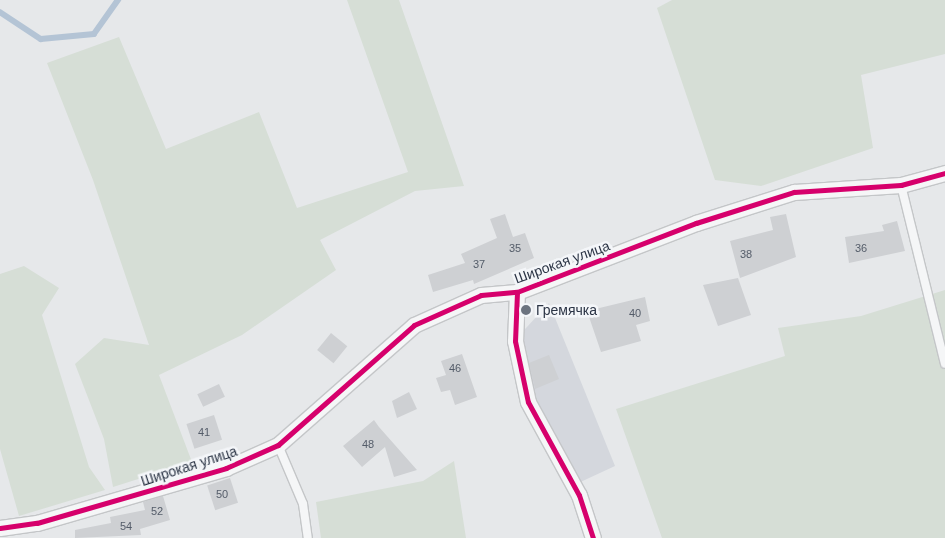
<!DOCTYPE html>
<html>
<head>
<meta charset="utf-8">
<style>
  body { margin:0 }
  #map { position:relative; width:945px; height:538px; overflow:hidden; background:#e6e8ea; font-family:Helvetica,sans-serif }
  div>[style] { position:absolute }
  .built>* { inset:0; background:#d4d7dd }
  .green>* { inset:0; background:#d6ded6 }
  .stream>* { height:5.5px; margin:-2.75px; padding:0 2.75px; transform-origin:2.75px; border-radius:2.75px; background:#b4c4d5 }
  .building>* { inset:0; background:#ced0d3; transform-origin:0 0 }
  .roads { filter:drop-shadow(1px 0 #c4c6c8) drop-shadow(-1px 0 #c4c6c8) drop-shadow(0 1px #c4c6c8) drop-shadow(0 -1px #c4c6c8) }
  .lane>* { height:8px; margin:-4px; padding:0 4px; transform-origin:4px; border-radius:4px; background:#f5f6f7 }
  .street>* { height:15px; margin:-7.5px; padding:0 7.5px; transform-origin:7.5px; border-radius:7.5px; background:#f5f6f7 }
  .cycleway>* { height:5px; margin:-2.5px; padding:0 2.5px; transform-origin:2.5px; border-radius:2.5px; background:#d6006c }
  .dots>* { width:14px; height:14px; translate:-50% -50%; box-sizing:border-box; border:2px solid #f4f6f9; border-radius:50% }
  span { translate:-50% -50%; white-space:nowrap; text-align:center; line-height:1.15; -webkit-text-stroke:5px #f4f6f9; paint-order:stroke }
  .number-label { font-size:11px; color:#545c69 }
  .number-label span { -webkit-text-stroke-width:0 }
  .street-label { font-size:14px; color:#2b3445 }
  .poi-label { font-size:14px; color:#2b3445 }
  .left { translate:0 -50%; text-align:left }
</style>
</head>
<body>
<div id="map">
  <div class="built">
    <div style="clip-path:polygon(549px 303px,615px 466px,574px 485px,528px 402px,515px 340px)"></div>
  </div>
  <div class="green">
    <div style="clip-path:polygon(347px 0,399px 0,464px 186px,415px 191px,320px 240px,336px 270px,242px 335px,159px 375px,192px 462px,113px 487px,104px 439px,75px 364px,104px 338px,149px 345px,93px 180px,47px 63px,119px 37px,166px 149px,259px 112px,297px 208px,408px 172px)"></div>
    <div style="clip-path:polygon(672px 0,945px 0,945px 54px,861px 75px,873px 148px,761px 186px,715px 180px,657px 8px)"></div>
    <div style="clip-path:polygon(24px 266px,59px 288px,42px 315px,89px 467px,105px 490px,19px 516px,0 449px,0 274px)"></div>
    <div style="clip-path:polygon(945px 290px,945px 538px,662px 538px,616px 409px,785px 356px,778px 328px,861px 316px)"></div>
    <div style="clip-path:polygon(454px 461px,466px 538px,321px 538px,316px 502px,423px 481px)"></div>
  </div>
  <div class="stream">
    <div style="left:0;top:12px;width:49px;rotate:33.4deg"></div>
    <div style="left:41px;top:39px;width:53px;rotate:-5.4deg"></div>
    <div style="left:94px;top:34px;width:42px;rotate:-54.8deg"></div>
  </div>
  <div class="building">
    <div style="clip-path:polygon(505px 214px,513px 237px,525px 233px,534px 258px,474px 284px,473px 280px,433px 292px,428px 275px,465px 263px,461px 254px,497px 238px,490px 219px)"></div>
    <div style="clip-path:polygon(786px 214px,796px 257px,740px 278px,730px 241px,773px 230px,770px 217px)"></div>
    <div style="clip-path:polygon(897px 221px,905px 251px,849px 263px,845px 237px,884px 231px,882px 225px)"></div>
    <div style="clip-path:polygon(738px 278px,751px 315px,718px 326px,703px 285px)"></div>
    <div style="clip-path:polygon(645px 297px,650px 321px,636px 325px,641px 341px,601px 352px,587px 311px)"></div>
    <div style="left:331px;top:333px;width:21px;height:22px;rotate:39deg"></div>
    <div style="clip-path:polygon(462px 354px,477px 397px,455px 405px,450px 390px,441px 392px,436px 378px,446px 375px,441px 361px)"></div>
    <div style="clip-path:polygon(549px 355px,559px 379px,535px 389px,529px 363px)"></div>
    <div style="left:219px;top:384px;width:14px;height:24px;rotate:65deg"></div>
    <div style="clip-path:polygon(409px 392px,417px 409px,397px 418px,392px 401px)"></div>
    <div style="left:214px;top:415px;width:26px;height:29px;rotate:72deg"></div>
    <div style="clip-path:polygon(374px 420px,379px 427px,417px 470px,394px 477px,385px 447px,362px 467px,343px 446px)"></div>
    <div style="left:230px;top:478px;width:26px;height:24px;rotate:72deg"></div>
    <div style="clip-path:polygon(163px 496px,170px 520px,140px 529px,141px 535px,75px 538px,75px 530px,111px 523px,110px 517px,145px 510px,143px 502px)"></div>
  </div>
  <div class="roads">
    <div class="lane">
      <div style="left:901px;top:185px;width:184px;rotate:76.2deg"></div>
      <div style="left:278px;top:445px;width:64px;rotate:67deg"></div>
      <div style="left:303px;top:504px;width:34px;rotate:82deg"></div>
    </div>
    <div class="street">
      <div style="left:517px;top:292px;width:49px;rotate:92.3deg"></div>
      <div style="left:515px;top:341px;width:62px;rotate:78deg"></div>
      <div style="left:528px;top:402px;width:106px;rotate:61.3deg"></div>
      <div style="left:579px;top:495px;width:45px;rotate:72deg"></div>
      <div style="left:0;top:528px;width:37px;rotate:-8deg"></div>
      <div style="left:37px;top:523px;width:197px;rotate:-16.2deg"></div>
      <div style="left:226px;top:468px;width:57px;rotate:-23.9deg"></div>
      <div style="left:278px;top:445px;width:181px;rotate:-41.4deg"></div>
      <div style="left:414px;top:325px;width:73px;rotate:-24.1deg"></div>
      <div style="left:481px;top:295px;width:36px;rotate:-5deg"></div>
      <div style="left:517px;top:292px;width:192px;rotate:-21.1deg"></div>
      <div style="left:696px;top:223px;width:103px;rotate:-17.6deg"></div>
      <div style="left:794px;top:192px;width:107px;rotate:-3.7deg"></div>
      <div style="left:901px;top:185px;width:46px;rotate:-15.3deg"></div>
    </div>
  </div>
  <div class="cycleway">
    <div style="left:517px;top:292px;width:49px;rotate:92.3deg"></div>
    <div style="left:515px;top:341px;width:62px;rotate:78deg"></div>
    <div style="left:528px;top:402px;width:106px;rotate:61.3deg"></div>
    <div style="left:579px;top:495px;width:45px;rotate:72deg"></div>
    <div style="left:0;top:528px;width:37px;rotate:-8deg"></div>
    <div style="left:37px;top:523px;width:197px;rotate:-16.2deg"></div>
    <div style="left:226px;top:468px;width:57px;rotate:-23.9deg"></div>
    <div style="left:278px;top:445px;width:181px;rotate:-41.4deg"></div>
    <div style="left:414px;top:325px;width:73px;rotate:-24.1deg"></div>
    <div style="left:481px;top:295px;width:36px;rotate:-5deg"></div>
    <div style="left:517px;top:292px;width:192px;rotate:-21.1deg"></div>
    <div style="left:696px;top:223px;width:103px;rotate:-17.6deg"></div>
    <div style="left:794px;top:192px;width:107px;rotate:-3.7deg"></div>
    <div style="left:901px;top:185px;width:46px;rotate:-15.3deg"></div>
  </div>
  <div class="dots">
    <div style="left:526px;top:310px;background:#6c737f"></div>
  </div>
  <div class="number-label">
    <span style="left:515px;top:248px">35</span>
    <span style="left:861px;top:248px">36</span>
    <span style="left:746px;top:254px">38</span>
    <span style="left:479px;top:264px">37</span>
    <span style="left:635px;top:313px">40</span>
    <span style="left:455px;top:368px">46</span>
    <span style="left:204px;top:432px">41</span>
    <span style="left:368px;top:444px">48</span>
    <span style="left:222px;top:494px">50</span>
    <span style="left:157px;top:511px">52</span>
    <span style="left:126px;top:526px">54</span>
  </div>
  <div class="street-label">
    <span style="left:562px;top:262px;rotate:-20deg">Широкая улица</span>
    <span style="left:189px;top:466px;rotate:-18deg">Широкая улица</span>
  </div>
  <div class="poi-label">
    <span class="left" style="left:536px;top:310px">Гремячка</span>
  </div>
</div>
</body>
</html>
